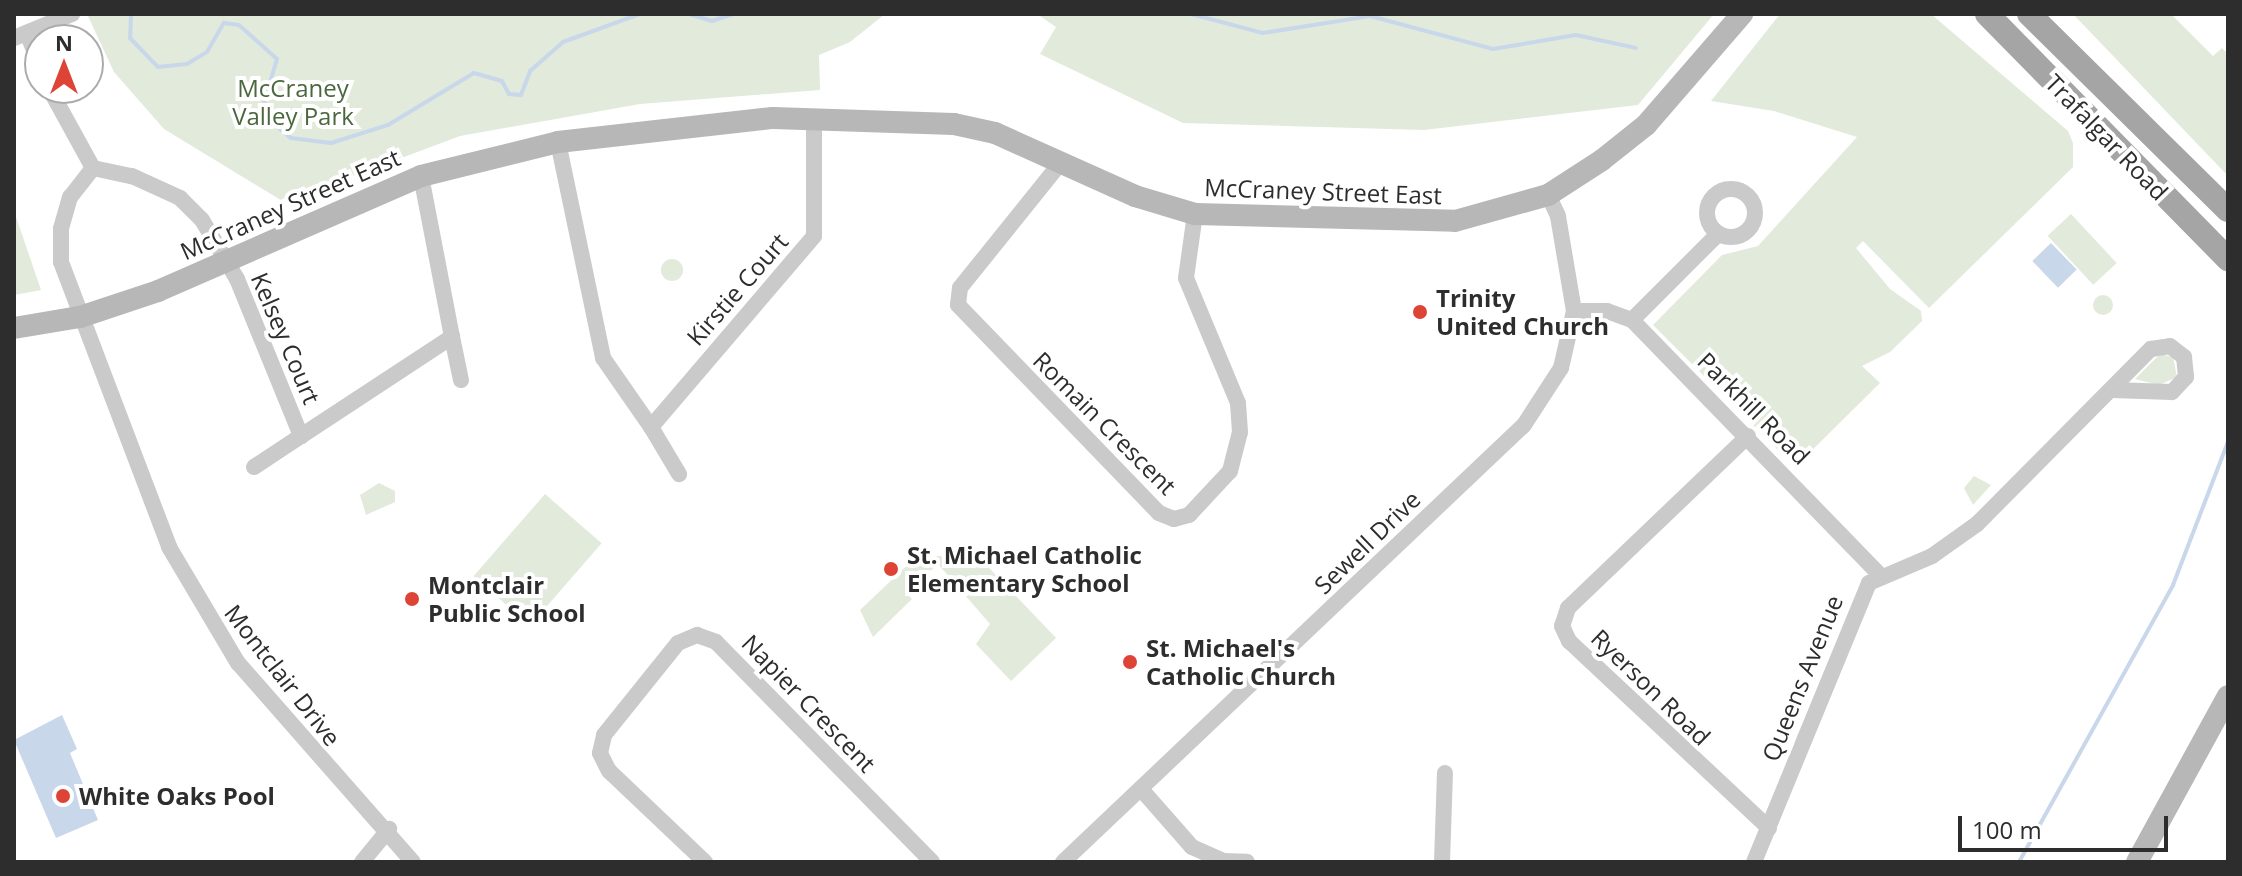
<!DOCTYPE html>
<html>
<head>
<meta charset="utf-8">
<style>
  body { margin:0 }
  #map { position:relative; width:2242px; height:876px; overflow:hidden; background:#fff; font-family:"Open Sans",sans-serif }
  div>[style] { position:absolute }
  .green>* { inset:0; background:#e1eadb; transform-origin:0 0 }
  .round { border-radius:50% }
  .water>* { inset:0; background:#c8d7ea; transform-origin:0 0 }
  .stream>* { height:4px; margin:-2px; padding:0 2px; transform-origin:2px; border-radius:2px; background:#c8d7ea }
  .street>* { height:16px; margin:-8px; padding:0 8px; transform-origin:8px; border-radius:8px; background:#cacaca }
  .street>.ring { margin:-8px; padding:0; box-sizing:content-box; background:none; border:16px solid #cacaca; border-radius:50% }
  .secondary>* { height:22px; margin:-11px; padding:0 11px; transform-origin:11px; border-radius:11px; background:#b7b7b7 }
  .primary>* { height:24px; margin:-12px; padding:0 12px; transform-origin:12px; border-radius:12px; background:#a5a5a5 }
  .dots>* { width:22px; height:22px; translate:-50% -50%; box-sizing:border-box; border:4px solid #fff; border-radius:50% }
  span { translate:-50% -50%; white-space:nowrap; text-align:center; line-height:1.15; -webkit-text-stroke:8px #fff; paint-order:stroke }
  .park-label { font-size:24px; color:#4a673d }
  .street-label { font-size:24px; color:#2d2d2d }
  .poi-label { font-size:24px; color:#2d2d2d; font-weight:700 }
  .left { translate:0 -50%; text-align:left }
  .frame { position:absolute; inset:0; border:16px solid #2d2d2d; pointer-events:none }
  .north { position:absolute; left:24px; top:24px; width:80px; height:80px; box-sizing:border-box; background:#fff; border:2px solid #ababab; border-radius:50%; rotate:0deg; font-size:22px; font-weight:700; line-height:32px; text-align:center; color:#2d2d2d }
  .north::after { content:''; display:block; margin:auto; width:28px; height:36px; background:#de4436; clip-path:polygon(50% 0,100% 100%,50% 72%,0 100%) }
  .scale { position:absolute; left:1958px; top:816px; width:210px; height:36px; box-sizing:border-box; border:4px solid #2d2d2d; border-top:0; padding-left:10px; font-size:24px; line-height:28px; white-space:nowrap; color:#2d2d2d; -webkit-text-stroke:6px #fff; paint-order:stroke }
</style>
</head>
<body>
<div id="map">
  <div class="green">
    <div style="clip-path:polygon(87px 14px,885px 14px,850px 42px,819px 55px,820px 90px,640px 104px,460px 136px,284px 202px,164px 129px,114px 72px)"></div>
    <div style="clip-path:polygon(1037px 14px,1714px 14px,1638px 105px,1424px 130px,1183px 123px,1040px 54px,1056px 27px)"></div>
    <div style="clip-path:polygon(1780px 14px,1931px 14px,2068px 131px,2073px 143px,2073px 167px,1929px 308px,1863px 241px,1856px 248px,1890px 289px,1921px 311px,1922px 321px,1890px 352px,1862px 366px,1880px 383px,1795px 467px,1653px 325px,1722px 255px,1758px 246px,1857px 137px,1774px 111px,1711px 101px)"></div>
    <div style="clip-path:polygon(2073px 14px,2171px 14px,2213px 56px,2222px 48px,2228px 54px,2228px 176px)"></div>
    <div style="clip-path:polygon(14px 211px,41px 290px,14px 295px)"></div>
    <div style="left:2071px;top:214px;width:67px;height:32px;rotate:47deg"></div>
    <div class="round" style="left:661px;top:259px;width:22px;height:22px"></div>
    <div class="round" style="left:2093px;top:295px;width:20px;height:20px"></div>
    <div style="clip-path:polygon(2160px 354px,2173px 357px,2177px 377px,2159px 385px,2135px 379px)"></div>
    <div style="clip-path:polygon(1974px 476px,1991px 485px,1973px 505px,1964px 488px)"></div>
    <div style="clip-path:polygon(379px 483px,395px 491px,395px 502px,366px 515px,360px 495px)"></div>
    <div style="left:545px;top:494px;width:75px;height:109px;rotate:41deg"></div>
    <div style="clip-path:polygon(974px 552px,1056px 638px,1011px 681px,976px 644px,990px 624px,938px 564px,906px 593px,912px 599px,873px 637px,860px 610px,918px 555px,959px 557px)"></div>
  </div>
  <div class="water">
    <div style="left:2051px;top:243px;width:37px;height:26px;rotate:46deg"></div>
    <div style="clip-path:polygon(62px 715px,77px 749px,70px 753px,98px 820px,56px 838px,14px 740px)"></div>
  </div>
  <div class="stream">
    <div style="left:131px;top:14px;width:24px;rotate:92deg"></div>
    <div style="left:130px;top:38px;width:40px;rotate:46deg"></div>
    <div style="left:158px;top:67px;width:29px;rotate:-6deg"></div>
    <div style="left:187px;top:64px;width:23px;rotate:-31deg"></div>
    <div style="left:207px;top:52px;width:34px;rotate:-60deg"></div>
    <div style="left:224px;top:23px;width:15px;rotate:8deg"></div>
    <div style="left:239px;top:25px;width:51px;rotate:41.8deg"></div>
    <div style="left:277px;top:59px;width:56px;rotate:106.5deg"></div>
    <div style="left:261px;top:113px;width:39px;rotate:40deg"></div>
    <div style="left:291px;top:138px;width:40px;rotate:7.1deg"></div>
    <div style="left:331px;top:143px;width:60px;rotate:-17.5deg"></div>
    <div style="left:388px;top:125px;width:100px;rotate:-31.2deg"></div>
    <div style="left:474px;top:73px;width:29px;rotate:16deg"></div>
    <div style="left:502px;top:81px;width:15px;rotate:62deg"></div>
    <div style="left:509px;top:94px;width:12px;rotate:5deg"></div>
    <div style="left:521px;top:95px;width:26px;rotate:-69deg"></div>
    <div style="left:530px;top:71px;width:44px;rotate:-41.3deg"></div>
    <div style="left:563px;top:42px;width:82px;rotate:-20deg"></div>
    <div style="left:689px;top:14px;width:24px;rotate:17deg"></div>
    <div style="left:712px;top:21px;width:22px;rotate:-18deg"></div>
    <div style="left:1191px;top:14px;width:74px;rotate:14.8deg"></div>
    <div style="left:1263px;top:33px;width:108px;rotate:-9deg"></div>
    <div style="left:1370px;top:16px;width:127px;rotate:15deg"></div>
    <div style="left:1493px;top:49px;width:84px;rotate:-9.6deg"></div>
    <div style="left:1576px;top:35px;width:61px;rotate:12.2deg"></div>
    <div style="left:2019px;top:862px;width:317px;rotate:-60.9deg"></div>
    <div style="left:2173px;top:585px;width:153px;rotate:-69deg"></div>
  </div>
  <div class="street">
    <div style="left:27px;top:33px;width:35px;rotate:68deg"></div>
    <div style="left:14px;top:38px;width:63px;rotate:-22.5deg"></div>
    <div style="left:49px;top:88px;width:91px;rotate:61.2deg"></div>
    <div style="left:93px;top:168px;width:37px;rotate:128deg"></div>
    <div style="left:70px;top:197px;width:33px;rotate:106deg"></div>
    <div style="left:61px;top:229px;width:33px;rotate:90deg"></div>
    <div style="left:61px;top:262px;width:305px;rotate:69.2deg"></div>
    <div style="left:169px;top:547px;width:135px;rotate:59.3deg"></div>
    <div style="left:238px;top:663px;width:265px;rotate:48.7deg"></div>
    <div style="left:558px;top:142px;width:221px;rotate:78.2deg"></div>
    <div style="left:603px;top:358px;width:84px;rotate:55.2deg"></div>
    <div style="left:651px;top:427px;width:251px;rotate:-49.5deg"></div>
    <div style="left:814px;top:236px;width:119px;rotate:-90deg"></div>
    <div style="left:1062px;top:161px;width:163px;rotate:128.8deg"></div>
    <div style="left:960px;top:288px;width:17px;rotate:97deg"></div>
    <div style="left:958px;top:305px;width:289px;rotate:46deg"></div>
    <div style="left:1159px;top:513px;width:16px;rotate:22deg"></div>
    <div style="left:1174px;top:519px;width:16px;rotate:-15deg"></div>
    <div style="left:1189px;top:515px;width:60px;rotate:-47deg"></div>
    <div style="left:1230px;top:471px;width:40px;rotate:-75.6deg"></div>
    <div style="left:1240px;top:432px;width:29px;rotate:-94deg"></div>
    <div style="left:1238px;top:403px;width:135px;rotate:-112.6deg"></div>
    <div style="left:1186px;top:278px;width:65px;rotate:-82deg"></div>
    <div style="left:93px;top:168px;width:40px;rotate:12deg"></div>
    <div style="left:132px;top:176px;width:53px;rotate:24.6deg"></div>
    <div style="left:180px;top:198px;width:31px;rotate:45deg"></div>
    <div style="left:202px;top:220px;width:69px;rotate:59.3deg"></div>
    <div style="left:237px;top:279px;width:170px;rotate:67.8deg"></div>
    <div style="left:301px;top:436px;width:181px;rotate:-33.3deg"></div>
    <div style="left:452px;top:337px;width:164px;rotate:-100.9deg"></div>
    <div class="ring" style="left:1707px;top:189px;width:32px;height:32px"></div>
    <div style="left:1574px;top:311px;width:33px"></div>
    <div style="left:1607px;top:311px;width:27px;rotate:20deg"></div>
    <div style="left:1632px;top:320px;width:356px;rotate:45.8deg"></div>
    <div style="left:1632px;top:320px;width:122px;rotate:-45deg"></div>
    <div style="left:452px;top:337px;width:44px;rotate:78.2deg"></div>
    <div style="left:651px;top:427px;width:55px;rotate:59.2deg"></div>
    <div style="left:1748px;top:436px;width:249px;rotate:136.3deg"></div>
    <div style="left:1568px;top:608px;width:19px;rotate:108deg"></div>
    <div style="left:1562px;top:626px;width:17px;rotate:65deg"></div>
    <div style="left:1569px;top:641px;width:274px;rotate:43.1deg"></div>
    <div style="left:254px;top:467px;width:56px;rotate:-33.4deg"></div>
    <div style="left:1141px;top:789px;width:77px;rotate:48.7deg"></div>
    <div style="left:1192px;top:847px;width:34px;rotate:24deg"></div>
    <div style="left:1223px;top:861px;width:24px;rotate:2deg"></div>
    <div style="left:362px;top:862px;width:43px;rotate:-50.7deg"></div>
    <div style="left:705px;top:862px;width:132px;rotate:-136.5deg"></div>
    <div style="left:609px;top:771px;width:20px;rotate:-117deg"></div>
    <div style="left:600px;top:753px;width:18px;rotate:-77deg"></div>
    <div style="left:604px;top:735px;width:118px;rotate:-51.2deg"></div>
    <div style="left:678px;top:643px;width:21px;rotate:-23deg"></div>
    <div style="left:697px;top:635px;width:20px;rotate:20deg"></div>
    <div style="left:716px;top:642px;width:308px;rotate:45.5deg"></div>
    <div style="left:1063px;top:862px;width:635px;rotate:-43.47deg"></div>
    <div style="left:1524px;top:425px;width:68px;rotate:-57deg"></div>
    <div style="left:1561px;top:368px;width:58px;rotate:-77.2deg"></div>
    <div style="left:1574px;top:311px;width:96px;rotate:-99.6deg"></div>
    <div style="left:1558px;top:216px;width:23px;rotate:-115deg"></div>
    <div style="left:1442px;top:862px;width:89px;rotate:-88.1deg"></div>
    <div style="left:1754px;top:862px;width:302px;rotate:-67.6deg"></div>
    <div style="left:1869px;top:583px;width:69px;rotate:-23.2deg"></div>
    <div style="left:1932px;top:556px;width:55px;rotate:-35.4deg"></div>
    <div style="left:1977px;top:524px;width:247px;rotate:-45.2deg"></div>
    <div style="left:2151px;top:349px;width:19px;rotate:-9deg"></div>
    <div style="left:2170px;top:346px;width:18px;rotate:38deg"></div>
    <div style="left:2184px;top:357px;width:20px;rotate:84deg"></div>
    <div style="left:2186px;top:377px;width:21px;rotate:133deg"></div>
    <div style="left:2172px;top:392px;width:60px;rotate:-178.1deg"></div>
  </div>
  <div class="secondary">
    <div style="left:14px;top:328px;width:67px;rotate:-9.5deg"></div>
    <div style="left:80px;top:317px;width:82px;rotate:-18.4deg"></div>
    <div style="left:158px;top:291px;width:287px;rotate:-23.6deg"></div>
    <div style="left:421px;top:176px;width:141px;rotate:-13.9deg"></div>
    <div style="left:558px;top:142px;width:216px;rotate:-6.4deg"></div>
    <div style="left:773px;top:118px;width:181px;rotate:1.9deg"></div>
    <div style="left:954px;top:124px;width:42px;rotate:12.4deg"></div>
    <div style="left:995px;top:133px;width:154px;rotate:24.2deg"></div>
    <div style="left:1135px;top:196px;width:63px;rotate:16.7deg"></div>
    <div style="left:1195px;top:214px;width:260px;rotate:1.5deg"></div>
    <div style="left:1455px;top:221px;width:97px;rotate:-15.6deg"></div>
    <div style="left:1548px;top:195px;width:64px;rotate:-32.9deg"></div>
    <div style="left:1602px;top:160px;width:56px;rotate:-38.5deg"></div>
    <div style="left:1646px;top:125px;width:147px;rotate:-49.1deg"></div>
    <div style="left:2137px;top:862px;width:189px;rotate:-61.3deg"></div>
  </div>
  <div class="primary">
    <div style="left:1987px;top:14px;width:344px;rotate:45.5deg"></div>
    <div style="left:2029px;top:14px;width:279px;rotate:44.6deg"></div>
  </div>
  <div class="dots">
    <div style="left:1420px;top:312px;background:#de4436"></div>
    <div style="left:891px;top:569px;background:#de4436"></div>
    <div style="left:412px;top:599px;background:#de4436"></div>
    <div style="left:1130px;top:662px;background:#de4436"></div>
    <div style="left:63px;top:796px;background:#de4436"></div>
  </div>
  <div class="park-label">
    <span style="left:293px;top:102px">McCraney<br>Valley Park</span>
  </div>
  <div class="street-label">
    <span style="left:2107px;top:137px;rotate:46deg">Trafalgar Road</span>
    <span style="left:1323px;top:191px;rotate:2deg">McCraney Street East</span>
    <span style="left:290px;top:204px;rotate:-24deg">McCraney Street East</span>
    <span style="left:737px;top:289px;rotate:-49deg">Kirstie Court</span>
    <span style="left:286px;top:338px;rotate:67deg">Kelsey Court</span>
    <span style="left:1754px;top:408px;rotate:45deg">Parkhill Road</span>
    <span style="left:1105px;top:423px;rotate:45deg">Romain Crescent</span>
    <span style="left:1367px;top:542px;rotate:-44deg">Sewell Drive</span>
    <span style="left:283px;top:675px;rotate:52deg">Montclair Drive</span>
    <span style="left:1802px;top:678px;rotate:-68deg">Queens Avenue</span>
    <span style="left:1651px;top:687px;rotate:44deg">Ryerson Road</span>
    <span style="left:809px;top:703px;rotate:46deg">Napier Crescent</span>
  </div>
  <div class="poi-label">
    <span class="left" style="left:1436px;top:312px">Trinity<br>United Church</span>
    <span class="left" style="left:907px;top:569px">St. Michael Catholic<br>Elementary School</span>
    <span class="left" style="left:428px;top:599px">Montclair<br>Public School</span>
    <span class="left" style="left:1146px;top:662px">St. Michael's<br>Catholic Church</span>
    <span class="left" style="left:79px;top:796px">White Oaks Pool</span>
  </div>
  <div class="frame"></div>
  <div class="north">N</div>
  <div class="scale">100 m</div>
</div>
</body>
</html>
